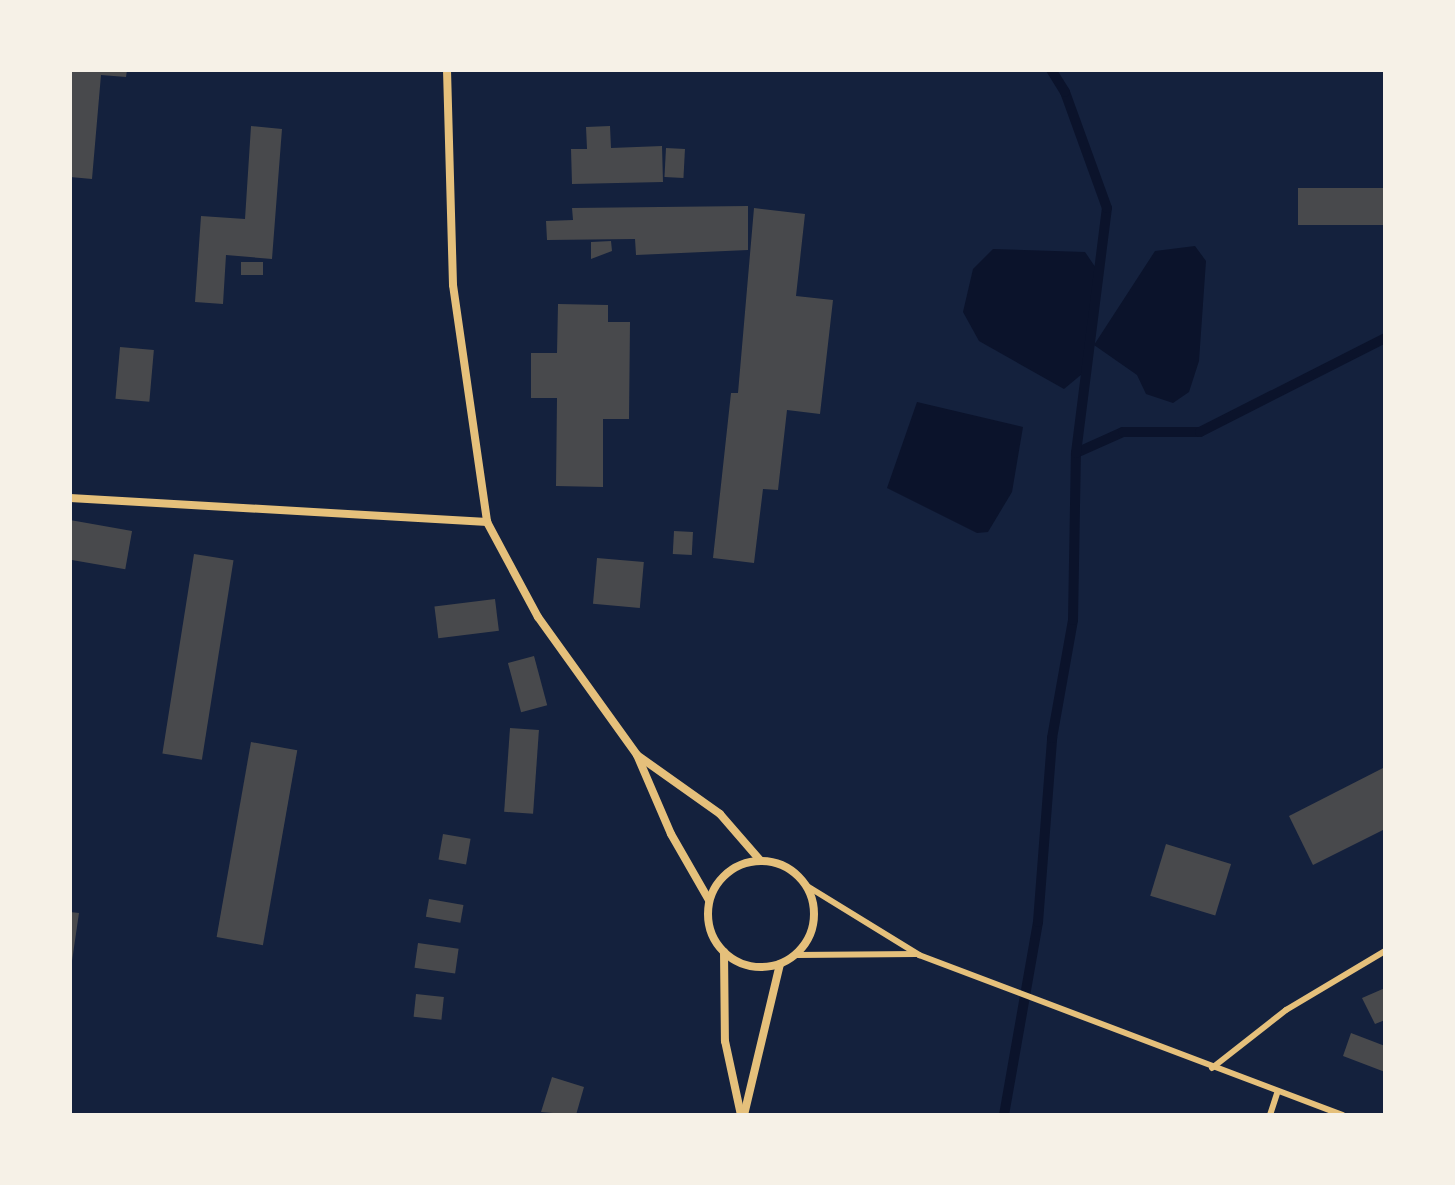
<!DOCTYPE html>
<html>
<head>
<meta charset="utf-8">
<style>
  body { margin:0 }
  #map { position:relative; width:1455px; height:1185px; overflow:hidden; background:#14213d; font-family:Rubik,sans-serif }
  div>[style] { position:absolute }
  .water>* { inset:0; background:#0b132b }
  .stream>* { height:10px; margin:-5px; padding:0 5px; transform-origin:5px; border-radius:5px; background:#0b132b }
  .building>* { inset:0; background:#48494c; transform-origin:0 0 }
  .service>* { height:6px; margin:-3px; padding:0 3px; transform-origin:3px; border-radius:3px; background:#e5c07b }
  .minor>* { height:8px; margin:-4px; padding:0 4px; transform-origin:4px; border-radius:4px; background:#e5c07b }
  .minor>.ring { margin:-4px; padding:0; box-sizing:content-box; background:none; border:8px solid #e5c07b; border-radius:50% }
  span { translate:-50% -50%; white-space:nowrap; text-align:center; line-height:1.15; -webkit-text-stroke:6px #f6f1e7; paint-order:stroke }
  .frame { position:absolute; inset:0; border:72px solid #f6f1e7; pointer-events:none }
</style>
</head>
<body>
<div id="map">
  <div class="water">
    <div style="clip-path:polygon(1195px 246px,1206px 261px,1199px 361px,1189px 392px,1173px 403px,1146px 394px,1137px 375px,1094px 345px,1155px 251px)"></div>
    <div style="clip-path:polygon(993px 249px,1085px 252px,1100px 274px,1082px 374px,1064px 389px,979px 341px,963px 312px,973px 269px)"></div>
    <div style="clip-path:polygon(917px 402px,1023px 427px,1012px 492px,988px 532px,977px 533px,887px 488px)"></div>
  </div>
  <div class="stream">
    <div style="left:1076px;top:453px;width:51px;rotate:-24.1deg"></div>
    <div style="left:1123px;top:432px;width:77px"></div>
    <div style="left:1200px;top:432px;width:208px;rotate:-26.9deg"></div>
    <div style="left:1004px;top:1115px;width:196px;rotate:-80deg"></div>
    <div style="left:1038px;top:922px;width:185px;rotate:-85.6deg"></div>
    <div style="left:1052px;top:738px;width:120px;rotate:-79.9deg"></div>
    <div style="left:1073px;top:620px;width:167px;rotate:-89deg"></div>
    <div style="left:1076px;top:453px;width:247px;rotate:-82.8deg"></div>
    <div style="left:1107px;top:208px;width:123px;rotate:-109.9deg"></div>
    <div style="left:1065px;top:92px;width:26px;rotate:-122deg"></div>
  </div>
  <div class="building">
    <div style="clip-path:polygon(70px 70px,127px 70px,126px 77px,101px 75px,92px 179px,70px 177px)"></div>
    <div style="clip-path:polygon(251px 126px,282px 129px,272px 259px,226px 255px,223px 304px,195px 302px,201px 216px,245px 219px)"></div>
    <div style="clip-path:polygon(610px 126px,611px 148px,662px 146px,663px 182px,572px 184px,571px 149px,587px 149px,586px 127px)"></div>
    <div style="left:666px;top:148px;width:19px;height:29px;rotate:3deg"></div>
    <div style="left:1385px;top:188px;width:37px;height:87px;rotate:90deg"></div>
    <div style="clip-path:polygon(748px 206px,748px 250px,636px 255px,635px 239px,547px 240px,546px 221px,573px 220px,572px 208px)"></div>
    <div style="clip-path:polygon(754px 208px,805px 214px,796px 296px,833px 300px,820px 414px,787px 410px,778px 490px,763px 489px,754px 563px,713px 558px,731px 393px,738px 393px)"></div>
    <div style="clip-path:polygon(611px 241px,612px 251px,591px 259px,591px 242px)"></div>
    <div style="left:241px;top:262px;width:22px;height:13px"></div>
    <div style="clip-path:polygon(558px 304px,608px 305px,608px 322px,630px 322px,629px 419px,603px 419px,603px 487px,556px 486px,557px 398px,531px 398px,531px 353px,557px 353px)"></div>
    <div style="left:120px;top:347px;width:34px;height:52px;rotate:5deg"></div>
    <div style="left:70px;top:520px;width:63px;height:39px;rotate:10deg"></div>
    <div style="left:674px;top:531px;width:19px;height:23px;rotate:3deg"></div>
    <div style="left:194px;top:554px;width:40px;height:202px;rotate:9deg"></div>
    <div style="left:597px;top:558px;width:47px;height:46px;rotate:5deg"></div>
    <div style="left:495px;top:599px;width:32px;height:61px;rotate:83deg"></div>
    <div style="left:534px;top:656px;width:51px;height:27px;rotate:75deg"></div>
    <div style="left:510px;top:728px;width:29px;height:84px;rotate:4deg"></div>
    <div style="left:251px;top:742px;width:47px;height:198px;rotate:10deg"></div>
    <div style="clip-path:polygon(1385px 767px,1385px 829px,1313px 865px,1289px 816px)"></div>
    <div style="left:443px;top:834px;width:28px;height:26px;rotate:10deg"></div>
    <div style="left:1166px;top:844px;width:68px;height:54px;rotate:17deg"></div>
    <div style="left:429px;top:899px;width:35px;height:18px;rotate:10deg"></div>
    <div style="clip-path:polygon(70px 912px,79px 913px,72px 961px,70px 961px)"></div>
    <div style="left:418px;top:943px;width:41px;height:25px;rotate:8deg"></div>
    <div style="clip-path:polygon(1385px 988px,1385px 1020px,1375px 1024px,1362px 998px)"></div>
    <div style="left:416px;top:994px;width:28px;height:23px;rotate:6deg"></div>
    <div style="clip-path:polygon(1351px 1033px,1385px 1046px,1385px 1072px,1343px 1056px)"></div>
    <div style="clip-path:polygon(552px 1077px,584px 1087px,576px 1115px,541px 1112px)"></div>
  </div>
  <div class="service">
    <div style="left:807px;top:886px;width:132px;rotate:31.6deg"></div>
    <div style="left:919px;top:955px;width:453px;rotate:20.7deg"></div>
    <div style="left:796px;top:955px;width:120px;rotate:-0.5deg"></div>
    <div style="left:1212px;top:1068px;width:94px;rotate:-38.1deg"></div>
    <div style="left:1286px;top:1010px;width:115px;rotate:-30.8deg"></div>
    <div style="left:1270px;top:1115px;width:25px;rotate:-72deg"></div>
  </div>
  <div class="minor">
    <div style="left:447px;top:70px;width:215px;rotate:88.4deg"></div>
    <div style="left:453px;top:285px;width:239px;rotate:81.8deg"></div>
    <div style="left:487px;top:522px;width:108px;rotate:61.8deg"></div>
    <div style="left:538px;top:617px;width:170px;rotate:54.3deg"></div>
    <div style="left:637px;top:755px;width:86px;rotate:66.7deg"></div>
    <div style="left:671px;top:834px;width:76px;rotate:60.1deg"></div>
    <div style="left:70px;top:498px;width:418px;rotate:3.3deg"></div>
    <div style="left:637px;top:755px;width:102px;rotate:35.4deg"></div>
    <div style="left:720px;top:814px;width:61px;rotate:49deg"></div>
    <div class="ring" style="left:708px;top:861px;width:98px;height:98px"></div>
    <div style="left:724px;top:952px;width:89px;rotate:89.4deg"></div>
    <div style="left:725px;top:1041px;width:76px;rotate:77.8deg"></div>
    <div style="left:744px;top:1115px;width:155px;rotate:-76.6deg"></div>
  </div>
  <div class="frame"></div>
</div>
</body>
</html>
